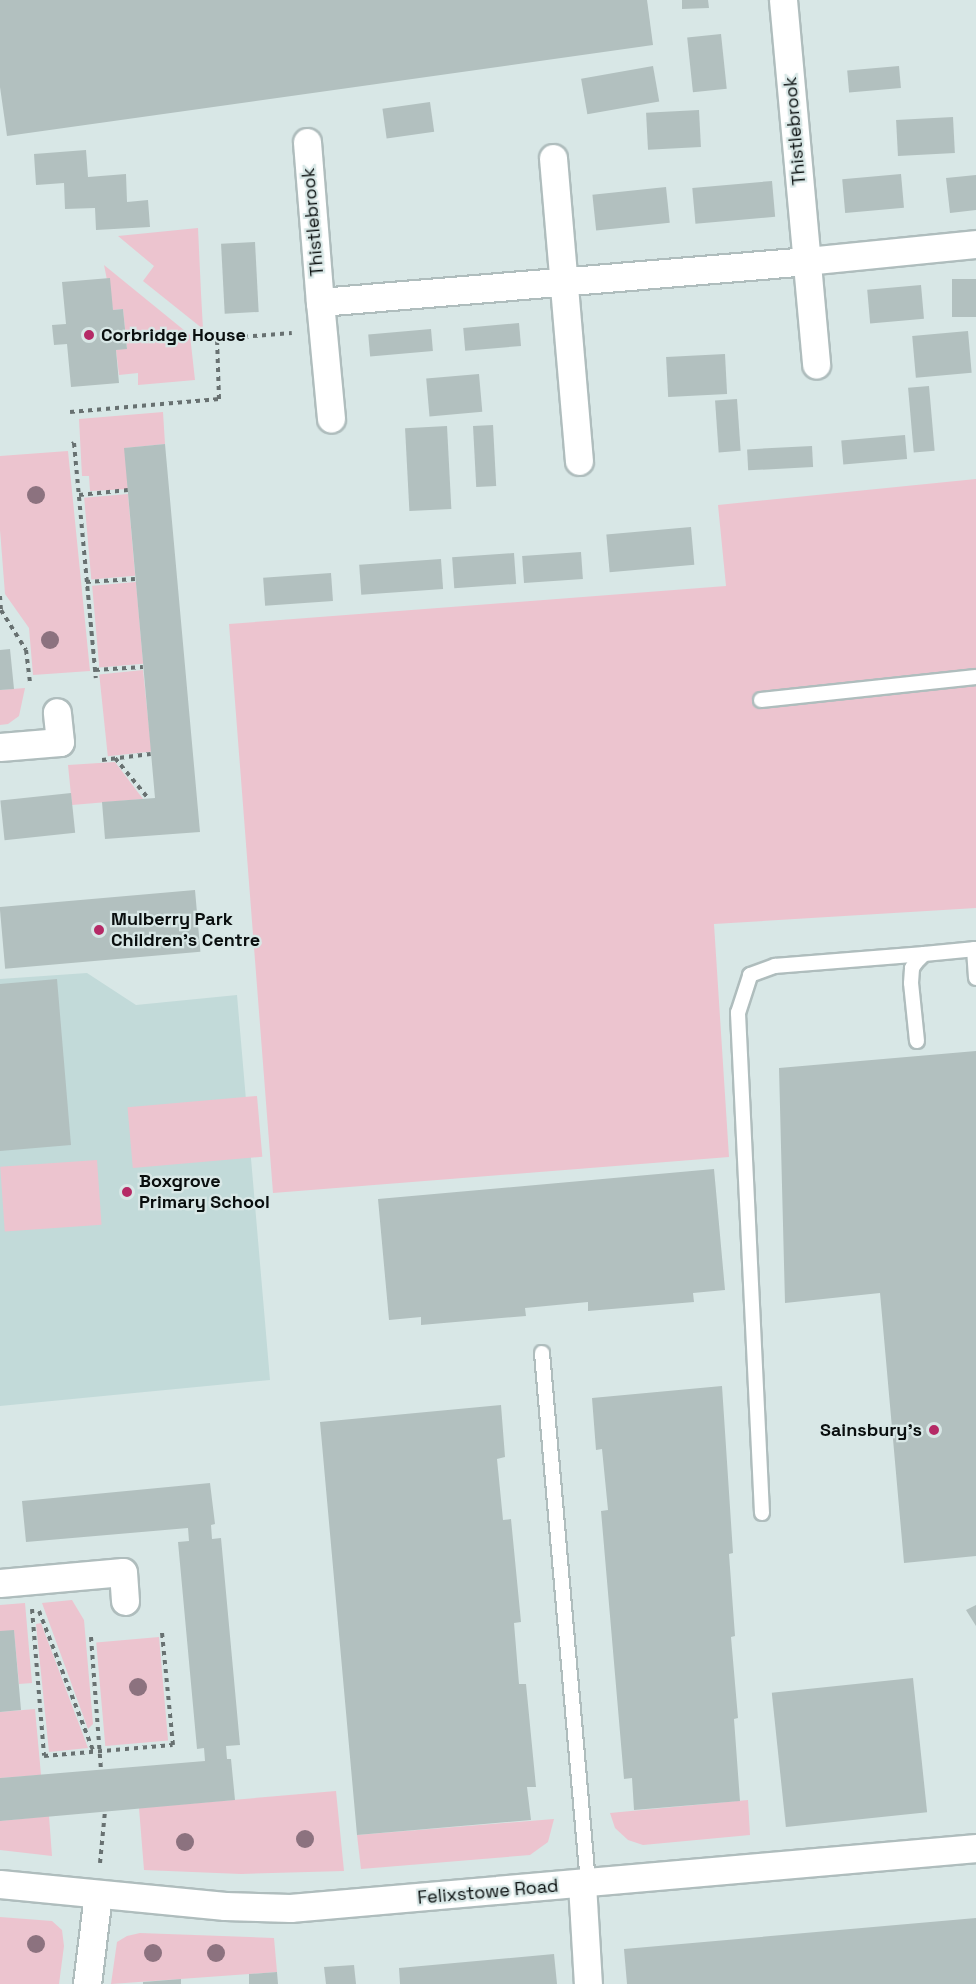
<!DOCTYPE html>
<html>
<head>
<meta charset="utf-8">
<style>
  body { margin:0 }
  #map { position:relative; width:976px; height:1984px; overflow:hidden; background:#d8e7e6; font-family:"Space Grotesk",sans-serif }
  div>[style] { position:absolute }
  .built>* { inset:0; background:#c2dad9 }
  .green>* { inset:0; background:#ecc4cf; transform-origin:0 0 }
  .building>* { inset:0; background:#b2c0bf; transform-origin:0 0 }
  .path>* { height:4px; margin-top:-2px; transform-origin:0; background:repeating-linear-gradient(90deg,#687171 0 4.5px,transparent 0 9px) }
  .roads { filter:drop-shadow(2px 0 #afbdbd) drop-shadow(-2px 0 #afbdbd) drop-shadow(0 2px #afbdbd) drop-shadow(0 -2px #afbdbd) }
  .lane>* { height:14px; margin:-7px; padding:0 7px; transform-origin:7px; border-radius:7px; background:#fff }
  .street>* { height:27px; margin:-13.5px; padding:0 13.5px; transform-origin:13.5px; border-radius:13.5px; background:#fff }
  .trees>* { width:18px; height:18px; margin:-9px; border-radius:50%; background:#8c727f }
  .dots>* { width:16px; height:16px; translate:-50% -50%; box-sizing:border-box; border:3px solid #d8e7e6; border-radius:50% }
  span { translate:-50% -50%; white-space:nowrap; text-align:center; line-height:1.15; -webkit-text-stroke:4.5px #d8e7e6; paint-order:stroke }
  .street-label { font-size:18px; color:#090e0e }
  .poi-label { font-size:18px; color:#090e0e; font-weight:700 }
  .left { translate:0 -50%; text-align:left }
  .right { translate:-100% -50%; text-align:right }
</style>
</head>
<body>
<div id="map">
  <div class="built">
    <div style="clip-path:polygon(87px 973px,136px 1005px,237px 995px,270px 1380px,0 1406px,0 979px)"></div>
  </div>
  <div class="green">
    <div style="clip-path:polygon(198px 228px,201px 293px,203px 329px,143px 281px,154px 266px,118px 236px)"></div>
    <div style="clip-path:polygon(104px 265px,190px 335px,195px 380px,138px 385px,138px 373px,119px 375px,116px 350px,127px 348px,123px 309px,113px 310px)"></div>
    <div style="clip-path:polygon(163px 412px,165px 444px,125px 448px,128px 489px,90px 491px,89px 476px,82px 476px,79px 419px)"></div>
    <div style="clip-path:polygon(68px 451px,90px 671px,33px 675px,29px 628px,5px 594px,0 530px,0 456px)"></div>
    <div style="clip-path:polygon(976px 479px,976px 908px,714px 924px,729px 1157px,273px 1193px,229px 624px,726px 586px,718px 505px)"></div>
    <div style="left:128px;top:494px;width:82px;height:44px;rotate:85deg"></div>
    <div style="left:136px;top:582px;width:82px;height:44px;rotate:85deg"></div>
    <div style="left:143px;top:670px;width:82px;height:44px;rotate:84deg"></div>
    <div style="clip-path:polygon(25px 688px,19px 716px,8px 724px,0 725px,0 690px)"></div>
    <div style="clip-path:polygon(115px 762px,143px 799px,72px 805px,68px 765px)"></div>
    <div style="left:257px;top:1096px;width:61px;height:130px;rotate:85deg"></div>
    <div style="left:97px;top:1160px;width:65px;height:97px;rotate:86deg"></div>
    <div style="clip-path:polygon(72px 1600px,84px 1620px,93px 1724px,88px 1729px,42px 1603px)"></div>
    <div style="clip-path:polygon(25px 1603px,32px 1683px,19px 1684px,14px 1631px,0 1631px,0 1605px)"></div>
    <div style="clip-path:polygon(41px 1623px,88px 1748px,49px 1752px,36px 1624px)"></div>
    <div style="left:159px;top:1637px;width:104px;height:63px;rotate:85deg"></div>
    <div style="clip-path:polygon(35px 1709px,41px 1775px,0 1778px,0 1712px)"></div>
    <div style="clip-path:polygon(336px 1791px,344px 1871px,241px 1874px,144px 1870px,139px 1808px)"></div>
    <div style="clip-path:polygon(748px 1800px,750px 1835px,643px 1845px,628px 1840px,615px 1828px,610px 1813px)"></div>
    <div style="clip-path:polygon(49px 1816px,52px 1856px,0 1850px,0 1821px)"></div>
    <div style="clip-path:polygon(554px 1819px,548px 1842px,530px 1855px,361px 1869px,357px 1835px)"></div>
    <div style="clip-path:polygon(0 1917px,52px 1921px,62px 1930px,64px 1946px,59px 1984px,0 1984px)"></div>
    <div style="clip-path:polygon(140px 1933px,274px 1938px,277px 1972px,111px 1984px,117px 1942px,127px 1936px)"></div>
  </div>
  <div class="building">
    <div style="clip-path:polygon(0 0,647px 0,653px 45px,7px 136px,0 87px)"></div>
    <div style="clip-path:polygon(682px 0,708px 0,709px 8px,682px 9px)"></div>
    <div style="left:721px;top:34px;width:55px;height:34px;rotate:84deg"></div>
    <div style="left:653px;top:66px;width:36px;height:73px;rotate:80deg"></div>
    <div style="left:899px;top:66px;width:22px;height:52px;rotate:85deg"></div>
    <div style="left:430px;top:102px;width:30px;height:48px;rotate:82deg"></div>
    <div style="left:699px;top:110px;width:37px;height:53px;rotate:87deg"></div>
    <div style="left:953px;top:117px;width:36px;height:57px;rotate:87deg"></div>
    <div style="clip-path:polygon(86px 150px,88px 177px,126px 174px,127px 202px,148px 200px,150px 227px,96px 230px,95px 208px,65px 209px,64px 183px,36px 185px,34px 154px)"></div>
    <div style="left:901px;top:174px;width:34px;height:59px;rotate:85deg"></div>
    <div style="clip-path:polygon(976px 175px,976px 210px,950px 213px,946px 178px)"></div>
    <div style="left:772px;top:181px;width:36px;height:80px;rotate:85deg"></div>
    <div style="left:666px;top:187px;width:36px;height:74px;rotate:84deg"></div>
    <div style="left:255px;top:242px;width:70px;height:34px;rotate:87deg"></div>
    <div style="clip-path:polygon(110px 278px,113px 310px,123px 309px,127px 349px,116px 350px,119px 383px,71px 387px,67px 344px,54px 345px,52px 325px,66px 324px,62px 282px)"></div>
    <div style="left:976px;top:279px;width:38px;height:24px;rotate:90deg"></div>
    <div style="left:921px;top:285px;width:34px;height:54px;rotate:85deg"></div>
    <div style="left:519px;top:323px;width:23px;height:56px;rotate:85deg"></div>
    <div style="left:431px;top:329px;width:22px;height:63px;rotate:85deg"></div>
    <div style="left:968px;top:331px;width:42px;height:56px;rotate:85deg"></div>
    <div style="left:725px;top:354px;width:40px;height:59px;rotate:87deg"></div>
    <div style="left:479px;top:374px;width:38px;height:53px;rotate:85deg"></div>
    <div style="left:929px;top:386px;width:65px;height:21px;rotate:85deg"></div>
    <div style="left:737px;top:399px;width:52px;height:22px;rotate:86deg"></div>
    <div style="left:493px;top:425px;width:61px;height:20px;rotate:87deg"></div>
    <div style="left:447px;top:426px;width:83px;height:42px;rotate:87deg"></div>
    <div style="left:905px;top:435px;width:24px;height:64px;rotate:85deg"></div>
    <div style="clip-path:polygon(165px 444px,200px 832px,105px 839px,102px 802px,155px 798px,124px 448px)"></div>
    <div style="left:812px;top:446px;width:21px;height:65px;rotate:87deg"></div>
    <div style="left:691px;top:527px;width:38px;height:85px;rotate:85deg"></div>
    <div style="left:581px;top:552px;width:27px;height:59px;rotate:86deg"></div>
    <div style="left:514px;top:553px;width:31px;height:62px;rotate:86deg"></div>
    <div style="left:441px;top:559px;width:30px;height:82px;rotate:86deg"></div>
    <div style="left:331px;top:573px;width:28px;height:68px;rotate:86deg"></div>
    <div style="clip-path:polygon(10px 649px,14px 689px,0 690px,0 650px)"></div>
    <div style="left:71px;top:793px;width:40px;height:71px;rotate:84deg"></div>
    <div style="left:195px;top:890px;width:62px;height:196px;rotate:85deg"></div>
    <div style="clip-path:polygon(57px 979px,71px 1145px,0 1151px,0 984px)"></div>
    <div style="clip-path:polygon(976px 1051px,976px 1556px,904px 1563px,880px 1293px,785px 1303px,779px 1068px)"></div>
    <div style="clip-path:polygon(714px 1169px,725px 1290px,693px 1293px,694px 1302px,588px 1311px,588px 1302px,525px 1308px,526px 1316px,421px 1325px,421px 1317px,389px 1320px,378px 1199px)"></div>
    <div style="clip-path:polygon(722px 1386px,733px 1553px,729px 1554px,735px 1636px,731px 1637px,738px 1718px,734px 1719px,740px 1801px,634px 1810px,632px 1778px,624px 1779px,601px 1511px,608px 1510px,602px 1449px,596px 1450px,592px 1398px)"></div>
    <div style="clip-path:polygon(501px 1405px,505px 1457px,497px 1459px,503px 1520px,511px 1519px,521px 1622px,514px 1623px,519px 1684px,526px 1684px,536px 1787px,527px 1787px,531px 1820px,357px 1835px,320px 1422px)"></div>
    <div style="clip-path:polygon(210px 1483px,215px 1524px,211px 1525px,212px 1539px,221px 1538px,240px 1745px,226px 1746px,227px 1759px,231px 1759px,235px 1800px,0 1821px,0 1778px,205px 1761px,204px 1748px,197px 1749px,178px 1542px,189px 1541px,188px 1528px,26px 1542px,22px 1501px)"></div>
    <div style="clip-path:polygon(976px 1605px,976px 1626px,966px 1610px)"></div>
    <div style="clip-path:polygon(14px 1630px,21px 1710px,0 1712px,0 1631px)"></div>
    <div style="left:913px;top:1678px;width:135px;height:142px;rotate:84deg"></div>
    <div style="clip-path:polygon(976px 1918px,976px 1984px,627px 1984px,624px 1949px)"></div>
    <div style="clip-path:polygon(554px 1954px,557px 1984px,400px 1984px,399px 1968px)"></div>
    <div style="clip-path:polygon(354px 1965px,356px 1984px,326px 1984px,324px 1967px)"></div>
    <div style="clip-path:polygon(277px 1972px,278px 1984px,249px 1984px,249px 1974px)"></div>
    <div style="clip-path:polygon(181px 1979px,181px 1984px,143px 1984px,143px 1982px)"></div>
  </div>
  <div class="path">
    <div style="left:70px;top:412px;width:150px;rotate:-5deg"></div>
    <div style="left:219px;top:399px;width:60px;rotate:-91.9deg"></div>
    <div style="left:217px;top:339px;width:75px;rotate:-4.6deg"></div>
    <div style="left:72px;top:444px;width:2px;rotate:-27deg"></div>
    <div style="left:74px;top:443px;width:236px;rotate:84.7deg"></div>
    <div style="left:79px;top:495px;width:49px;rotate:-5.8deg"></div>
    <div style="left:86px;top:582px;width:49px;rotate:-3.5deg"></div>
    <div style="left:0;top:596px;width:14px;rotate:86deg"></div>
    <div style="left:1px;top:610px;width:47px;rotate:58deg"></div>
    <div style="left:26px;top:650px;width:34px;rotate:83deg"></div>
    <div style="left:95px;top:670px;width:48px;rotate:-3.6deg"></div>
    <div style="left:115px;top:758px;width:52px;rotate:50.5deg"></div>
    <div style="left:102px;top:760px;width:49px;rotate:-7deg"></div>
    <div style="left:32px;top:1609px;width:147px;rotate:85.3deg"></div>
    <div style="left:44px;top:1756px;width:129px;rotate:-4.9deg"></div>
    <div style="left:173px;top:1745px;width:114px;rotate:-95.6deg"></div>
    <div style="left:39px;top:1611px;width:152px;rotate:68.8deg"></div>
    <div style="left:91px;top:1637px;width:132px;rotate:85.7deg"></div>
    <div style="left:100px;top:1863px;width:52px;rotate:-84.5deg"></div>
  </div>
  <div class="roads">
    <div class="lane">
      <div style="left:761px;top:700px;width:216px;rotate:-6.1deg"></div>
      <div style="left:974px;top:949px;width:29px;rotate:86deg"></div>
      <div style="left:917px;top:1041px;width:58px;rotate:-95.9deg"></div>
      <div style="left:911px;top:983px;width:15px;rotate:-86deg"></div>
      <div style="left:912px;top:968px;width:7px;rotate:-56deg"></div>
      <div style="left:916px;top:962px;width:11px;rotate:-45deg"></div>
      <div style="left:924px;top:954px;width:52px;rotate:-5.5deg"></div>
      <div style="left:542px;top:1353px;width:532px;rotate:85.04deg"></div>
      <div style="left:762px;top:1513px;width:501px;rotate:-92.75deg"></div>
      <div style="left:738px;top:1013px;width:40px;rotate:-72deg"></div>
      <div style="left:750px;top:975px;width:27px;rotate:-20deg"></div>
      <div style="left:775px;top:966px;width:149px;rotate:-4.6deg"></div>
    </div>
    <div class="street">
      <div style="left:783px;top:0;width:366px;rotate:84.8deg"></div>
      <div style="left:307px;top:142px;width:161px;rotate:85.4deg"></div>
      <div style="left:320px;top:302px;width:488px;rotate:-4.8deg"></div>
      <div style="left:806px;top:261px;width:171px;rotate:-5.7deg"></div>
      <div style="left:553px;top:158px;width:304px;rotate:85.1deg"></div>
      <div style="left:320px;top:302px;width:117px;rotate:84.6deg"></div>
      <div style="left:0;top:747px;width:60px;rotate:-4.8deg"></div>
      <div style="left:60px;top:742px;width:30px;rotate:-96deg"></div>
      <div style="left:0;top:1583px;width:123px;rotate:-5.1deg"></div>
      <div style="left:123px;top:1572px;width:29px;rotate:86deg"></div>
      <div style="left:0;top:1884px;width:226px;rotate:5.6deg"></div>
      <div style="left:225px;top:1906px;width:65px;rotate:1.8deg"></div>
      <div style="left:290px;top:1908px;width:689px;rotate:-5deg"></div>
      <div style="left:582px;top:1884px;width:100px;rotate:86.6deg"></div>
      <div style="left:87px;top:1984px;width:90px;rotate:-83deg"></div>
    </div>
  </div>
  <div class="trees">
    <div style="left:36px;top:495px"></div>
    <div style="left:50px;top:640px"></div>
    <div style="left:138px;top:1687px"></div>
    <div style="left:305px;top:1839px"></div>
    <div style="left:185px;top:1842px"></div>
    <div style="left:36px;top:1944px"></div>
    <div style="left:153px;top:1953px"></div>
    <div style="left:216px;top:1953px"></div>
  </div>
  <div class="dots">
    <div style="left:89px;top:335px;background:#b52a66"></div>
    <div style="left:99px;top:930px;background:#b52a66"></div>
    <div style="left:127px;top:1192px;background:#b52a66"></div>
    <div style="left:934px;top:1430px;background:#b52a66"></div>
  </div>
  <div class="street-label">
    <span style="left:795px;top:131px;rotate:-95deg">Thistlebrook</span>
    <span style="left:313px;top:222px;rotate:-95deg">Thistlebrook</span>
    <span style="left:488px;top:1892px;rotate:-5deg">Felixstowe Road</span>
  </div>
  <div class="poi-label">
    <span class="left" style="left:101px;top:335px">Corbridge House</span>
    <span class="left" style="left:111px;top:930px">Mulberry Park<br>Children's Centre</span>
    <span class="left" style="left:139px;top:1192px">Boxgrove<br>Primary School</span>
    <span class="right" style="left:922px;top:1430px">Sainsbury's</span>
  </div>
</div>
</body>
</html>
